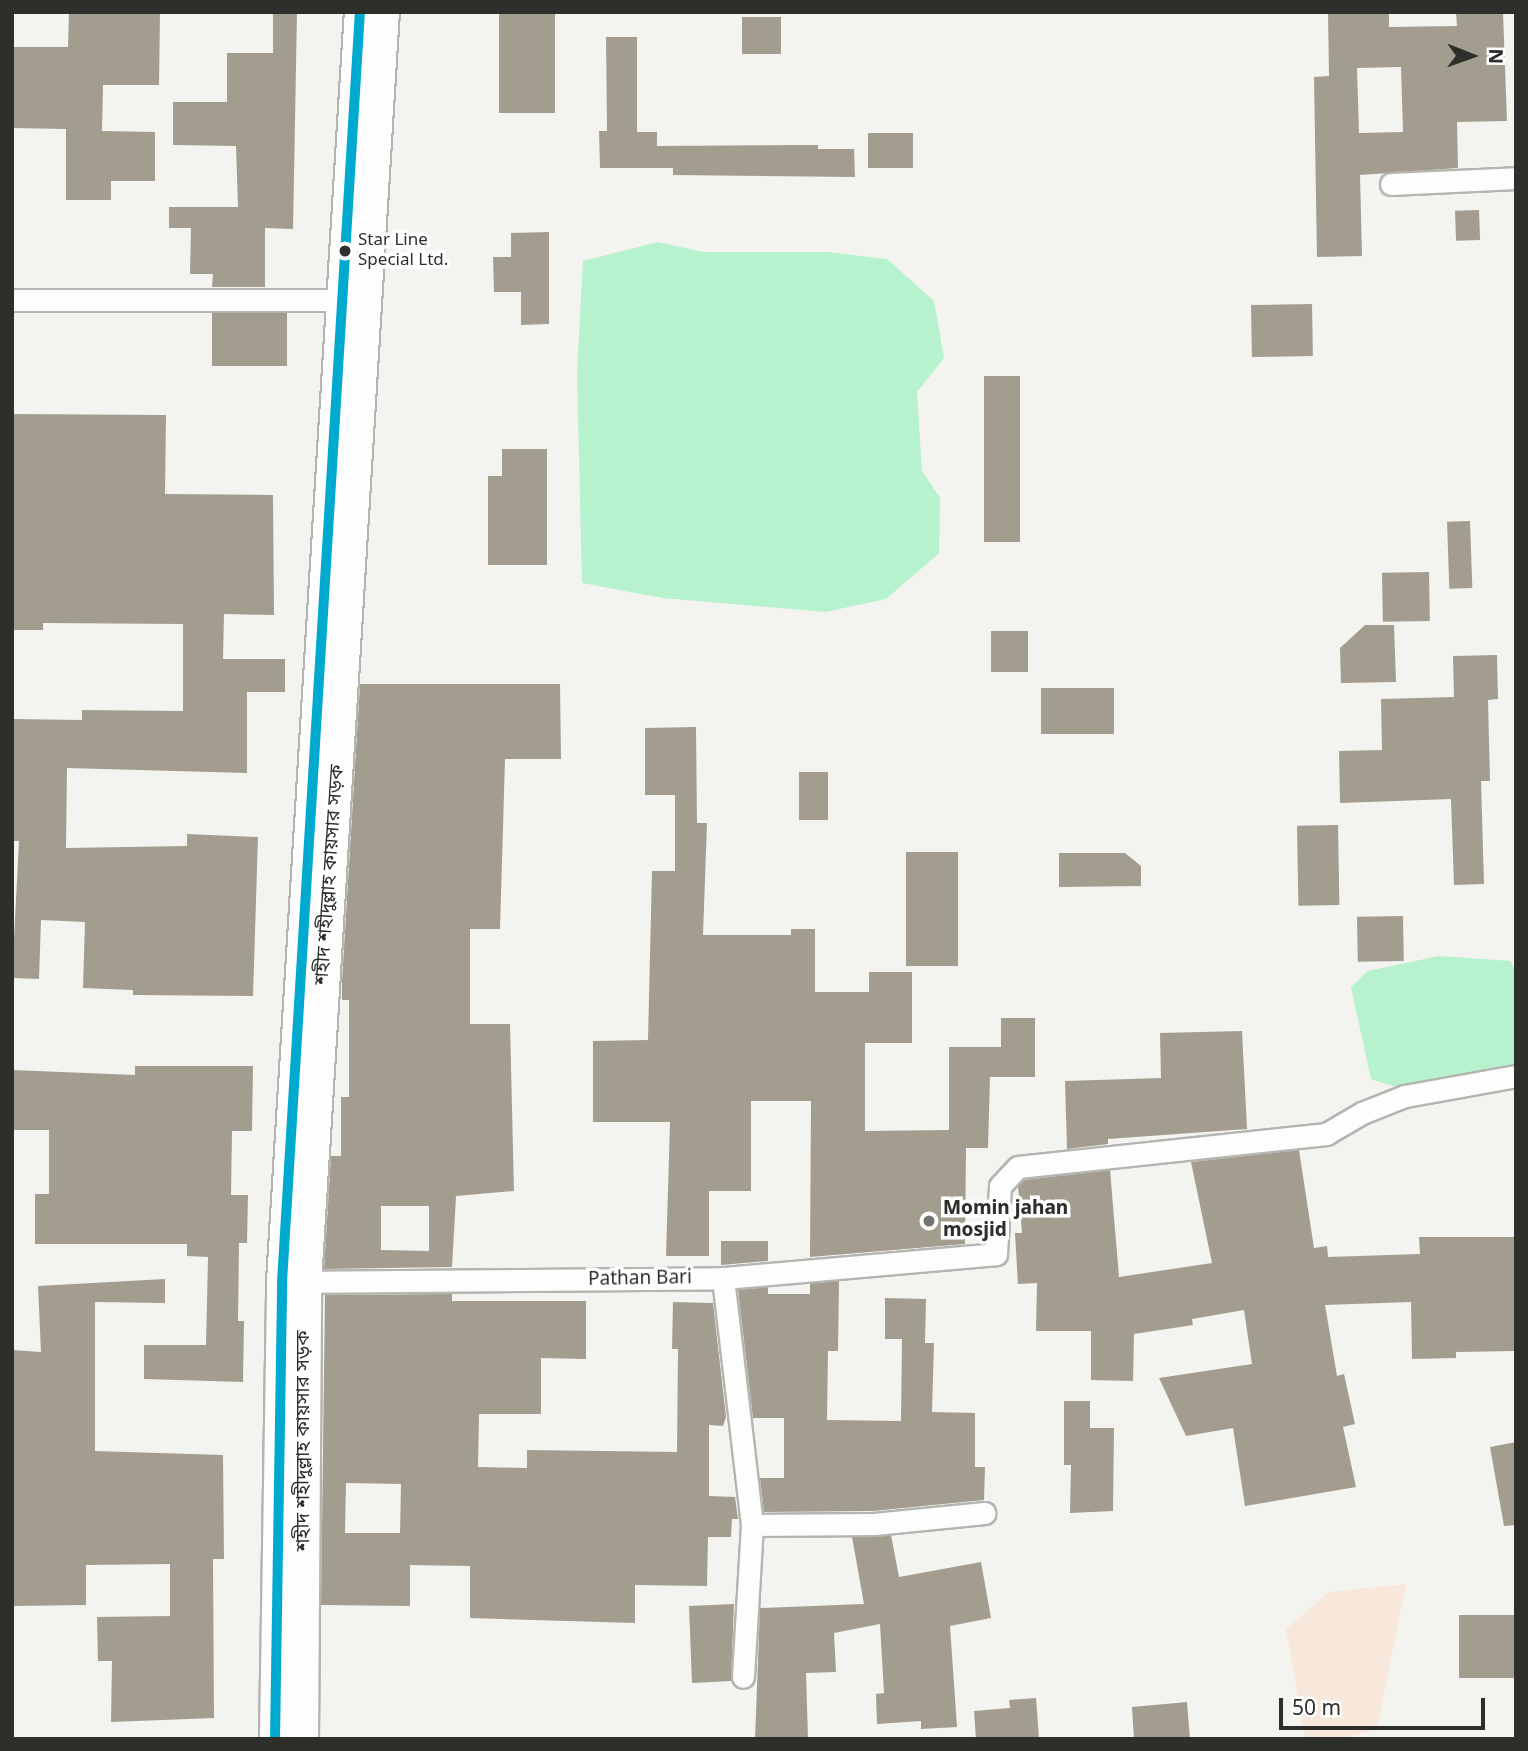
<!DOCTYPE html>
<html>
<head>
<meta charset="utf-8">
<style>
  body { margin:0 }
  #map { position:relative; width:1528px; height:1751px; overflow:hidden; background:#f3f3ef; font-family:Georgia,"Noto Sans Bengali",serif }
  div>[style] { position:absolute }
  .green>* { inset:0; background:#f7e8db }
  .water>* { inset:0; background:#b5f2cd }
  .building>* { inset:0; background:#a29d8f; transform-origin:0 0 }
  .roads { filter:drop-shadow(2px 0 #b4b4b1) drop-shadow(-2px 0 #b4b4b1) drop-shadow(0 2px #b4b4b1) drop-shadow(0 -2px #b4b4b1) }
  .street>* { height:21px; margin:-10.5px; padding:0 10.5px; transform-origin:10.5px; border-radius:10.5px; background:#fdfdfd }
  .secondary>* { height:30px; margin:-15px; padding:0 15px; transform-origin:15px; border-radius:15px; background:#fdfdfd }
  .bus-1>* { height:10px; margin:-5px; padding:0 5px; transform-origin:5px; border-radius:5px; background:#00a9ce }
  .dots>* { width:19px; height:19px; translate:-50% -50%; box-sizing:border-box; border:4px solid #fff; border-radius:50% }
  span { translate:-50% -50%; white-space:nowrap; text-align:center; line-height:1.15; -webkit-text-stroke:7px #fff; paint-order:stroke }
  .bus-label { font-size:17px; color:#2e2e2b }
  .left { translate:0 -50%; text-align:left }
  .street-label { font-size:19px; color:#2e2e2b }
  .poi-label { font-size:19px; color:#2e2e2b; font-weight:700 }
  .frame { position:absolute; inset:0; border:14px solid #2e2e2b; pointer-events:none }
  .north { position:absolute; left:1437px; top:21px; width:70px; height:70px; -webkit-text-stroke:5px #fff; paint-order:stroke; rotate:91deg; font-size:19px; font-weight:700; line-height:28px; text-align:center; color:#2e2e2b }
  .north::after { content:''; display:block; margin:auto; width:24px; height:32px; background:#2e2e2b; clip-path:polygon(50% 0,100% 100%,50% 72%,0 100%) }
  .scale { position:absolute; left:1279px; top:1698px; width:206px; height:32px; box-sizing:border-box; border:4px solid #2e2e2b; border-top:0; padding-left:9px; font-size:21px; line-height:24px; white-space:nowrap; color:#2e2e2b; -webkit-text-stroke:5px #fff; paint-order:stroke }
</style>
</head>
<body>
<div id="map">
  <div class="green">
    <div style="clip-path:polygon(1406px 1584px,1377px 1729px,1342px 1739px,1305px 1739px,1286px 1629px,1329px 1592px)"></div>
  </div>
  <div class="water">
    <div style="clip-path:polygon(658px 242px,703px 252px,827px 252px,887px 259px,934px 301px,944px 358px,917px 392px,922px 471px,940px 498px,939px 553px,886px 599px,825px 612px,663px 598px,582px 583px,577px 372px,583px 261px)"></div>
    <div style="clip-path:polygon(1439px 956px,1510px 961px,1516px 971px,1516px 1069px,1405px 1090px,1371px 1079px,1351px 987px,1368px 971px)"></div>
  </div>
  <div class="building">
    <div style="clip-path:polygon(69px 12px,160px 12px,159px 85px,103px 85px,102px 131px,155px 132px,155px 181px,111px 181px,111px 200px,66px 200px,66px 129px,12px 128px,12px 47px,68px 47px)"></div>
    <div style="clip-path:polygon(273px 12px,297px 12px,293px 229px,265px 228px,265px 287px,212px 287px,213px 274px,190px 274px,191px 228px,169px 228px,169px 207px,238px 207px,236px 146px,173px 145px,173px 102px,227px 102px,227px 53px,273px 53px)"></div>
    <div style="left:499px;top:12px;width:56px;height:101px"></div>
    <div style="clip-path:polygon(evenodd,1389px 12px,1389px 27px,1457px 26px,1456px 12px,1503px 12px,1507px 121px,1457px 122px,1458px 168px,1360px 175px,1362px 256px,1317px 257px,1314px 77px,1329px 76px,1328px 13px,1389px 12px,1401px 67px,1403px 132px,1359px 133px,1357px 68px,1401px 67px)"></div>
    <div style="left:781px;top:17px;width:37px;height:39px;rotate:90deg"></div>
    <div style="clip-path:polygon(606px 37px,637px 37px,637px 132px,657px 132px,657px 146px,818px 145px,818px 149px,854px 149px,855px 177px,673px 175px,673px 168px,600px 168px,599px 131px,607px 131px)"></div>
    <div style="left:868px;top:133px;width:45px;height:35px"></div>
    <div style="left:1479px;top:210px;width:30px;height:24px;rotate:88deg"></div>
    <div style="clip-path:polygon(549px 232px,549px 324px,521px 325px,521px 292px,494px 292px,493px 257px,511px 257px,511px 233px)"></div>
    <div style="left:1312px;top:304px;width:52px;height:61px;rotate:89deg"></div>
    <div style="left:212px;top:313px;width:75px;height:53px"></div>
    <div style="left:984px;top:376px;width:36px;height:166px"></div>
    <div style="clip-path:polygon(13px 414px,166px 415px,165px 494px,273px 495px,274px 615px,224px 614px,223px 659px,285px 659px,285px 692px,247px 692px,247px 773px,67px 768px,66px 848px,187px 846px,187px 834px,258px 837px,253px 996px,133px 995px,133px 990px,83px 988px,85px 922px,41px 920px,39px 979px,12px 978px,19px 841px,12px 841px,12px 719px,82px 720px,82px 710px,183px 711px,183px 624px,43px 623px,43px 630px,12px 630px)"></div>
    <div style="clip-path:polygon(502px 449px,547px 449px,547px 565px,488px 565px,488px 476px,502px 476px)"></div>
    <div style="left:1470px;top:521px;width:67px;height:23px;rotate:88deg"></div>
    <div style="left:1429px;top:572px;width:49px;height:47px;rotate:89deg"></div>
    <div style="clip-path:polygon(1365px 625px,1394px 625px,1396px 682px,1341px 683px,1340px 648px)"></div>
    <div style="left:991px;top:631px;width:37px;height:41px"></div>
    <div style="clip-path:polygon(1497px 655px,1498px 699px,1488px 700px,1490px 781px,1481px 781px,1484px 884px,1454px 885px,1451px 799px,1340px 803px,1339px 751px,1382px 750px,1381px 699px,1454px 697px,1453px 656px)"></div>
    <div style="clip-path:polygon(evenodd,360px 684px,560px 684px,561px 759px,505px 759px,500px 929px,470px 929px,470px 1024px,510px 1024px,514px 1191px,456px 1196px,452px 1267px,324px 1269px,331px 1156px,341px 1156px,341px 1097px,349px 1097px,349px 1000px,342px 1000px,342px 981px,360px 684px,381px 1206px,429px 1206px,429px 1251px,381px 1250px,381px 1206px)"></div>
    <div style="left:1041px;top:688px;width:73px;height:46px"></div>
    <div style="clip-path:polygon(696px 727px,697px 823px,707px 823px,703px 935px,791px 935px,791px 929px,815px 929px,815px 992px,869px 992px,869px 972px,912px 972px,912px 1043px,865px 1043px,865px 1131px,949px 1130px,949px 1047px,1001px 1047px,1001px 1018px,1035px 1018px,1035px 1077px,990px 1077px,988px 1148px,966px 1148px,965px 1244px,810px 1257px,811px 1101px,751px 1101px,751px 1191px,709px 1191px,709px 1256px,666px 1256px,670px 1122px,593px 1122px,593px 1041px,648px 1040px,652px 871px,675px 871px,675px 795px,645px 795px,645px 728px)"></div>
    <div style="left:799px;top:772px;width:29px;height:48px"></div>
    <div style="left:1338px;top:825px;width:80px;height:41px;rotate:89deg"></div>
    <div style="left:958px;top:852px;width:114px;height:52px;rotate:90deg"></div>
    <div style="clip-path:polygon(1059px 853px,1125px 853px,1141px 866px,1141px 886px,1059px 887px)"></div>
    <div style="left:1403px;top:916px;width:45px;height:46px;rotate:89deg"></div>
    <div style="clip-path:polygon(1242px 1031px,1247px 1129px,1108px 1139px,1108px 1144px,1067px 1149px,1065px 1081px,1161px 1078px,1160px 1033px)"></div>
    <div style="clip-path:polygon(135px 1066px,253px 1066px,252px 1131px,232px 1131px,231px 1195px,248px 1195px,247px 1243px,239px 1243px,238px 1321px,244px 1321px,243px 1382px,144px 1379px,144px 1345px,206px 1345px,208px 1257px,187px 1256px,187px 1244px,35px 1244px,35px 1194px,49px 1194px,49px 1130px,12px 1130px,12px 1070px,135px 1075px)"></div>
    <div style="clip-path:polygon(1299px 1150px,1314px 1248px,1327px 1246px,1328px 1257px,1420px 1254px,1419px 1237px,1516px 1237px,1514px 1351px,1456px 1352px,1456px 1358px,1412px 1359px,1411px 1302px,1325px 1305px,1337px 1376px,1344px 1374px,1355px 1424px,1343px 1427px,1356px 1487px,1245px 1506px,1233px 1428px,1186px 1436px,1159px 1378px,1252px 1364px,1244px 1310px,1192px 1319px,1193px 1325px,1134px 1334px,1133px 1381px,1091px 1380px,1091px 1331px,1036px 1331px,1037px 1283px,1018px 1284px,1015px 1233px,1022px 1233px,1018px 1186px,1024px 1180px,1110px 1170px,1119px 1277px,1212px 1263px,1191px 1162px)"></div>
    <div style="clip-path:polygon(721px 1241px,768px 1241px,768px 1261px,721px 1265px)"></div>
    <div style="clip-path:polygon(165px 1279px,165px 1303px,95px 1302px,95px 1451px,223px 1455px,224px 1559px,213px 1559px,214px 1718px,111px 1722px,112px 1661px,98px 1661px,97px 1617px,170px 1616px,170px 1564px,86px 1565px,86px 1605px,13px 1606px,12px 1350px,41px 1352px,38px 1286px)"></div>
    <div style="clip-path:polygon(839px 1281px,838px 1351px,828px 1351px,827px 1420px,901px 1421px,902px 1339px,885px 1339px,885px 1298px,926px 1299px,925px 1343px,934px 1343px,932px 1412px,975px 1413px,975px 1467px,985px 1467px,984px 1500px,873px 1511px,764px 1512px,760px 1478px,784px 1478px,784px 1418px,753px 1418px,738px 1290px,768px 1287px,768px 1294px,810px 1294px,810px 1283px)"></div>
    <div style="clip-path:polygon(evenodd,452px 1294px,452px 1301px,586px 1301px,586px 1359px,541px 1358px,541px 1414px,479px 1414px,478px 1467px,527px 1468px,527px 1450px,677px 1452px,678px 1349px,672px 1349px,673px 1302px,713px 1303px,726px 1417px,723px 1426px,709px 1425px,709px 1496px,735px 1497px,738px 1519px,732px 1519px,731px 1537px,708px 1537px,707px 1586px,635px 1585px,635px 1623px,470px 1618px,470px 1566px,410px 1565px,410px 1606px,321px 1605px,325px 1295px,452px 1294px,346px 1483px,401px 1484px,400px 1533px,345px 1533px,346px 1483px)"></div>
    <div style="clip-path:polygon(1064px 1401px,1090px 1401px,1090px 1428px,1114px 1428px,1113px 1511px,1070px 1513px,1071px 1465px,1064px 1465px)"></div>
    <div style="clip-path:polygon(1516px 1442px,1516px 1525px,1504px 1526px,1490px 1447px)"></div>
    <div style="clip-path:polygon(891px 1535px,899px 1577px,981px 1562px,991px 1618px,950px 1626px,957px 1727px,921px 1729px,921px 1721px,877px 1724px,876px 1694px,884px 1693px,880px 1624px,834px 1633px,836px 1672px,806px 1673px,808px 1739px,755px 1739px,760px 1608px,864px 1604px,852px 1537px)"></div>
    <div style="clip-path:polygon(734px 1604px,731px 1681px,692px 1683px,689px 1606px)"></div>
    <div style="left:1516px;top:1615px;width:63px;height:57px;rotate:90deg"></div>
    <div style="clip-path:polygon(1036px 1698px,1039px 1739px,976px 1739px,974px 1711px,1010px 1708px,1009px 1700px)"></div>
    <div style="clip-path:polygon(1187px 1702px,1190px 1739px,1134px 1739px,1132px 1707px)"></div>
  </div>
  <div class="roads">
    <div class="street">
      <div style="left:1391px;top:184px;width:125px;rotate:-2.7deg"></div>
      <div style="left:12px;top:300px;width:331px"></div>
      <div style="left:723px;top:1278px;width:249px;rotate:83.3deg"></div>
      <div style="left:752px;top:1525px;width:152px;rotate:93.4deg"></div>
      <div style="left:295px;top:1282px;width:428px;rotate:-0.5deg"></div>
      <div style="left:723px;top:1278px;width:274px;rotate:-5deg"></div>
      <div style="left:996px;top:1254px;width:68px;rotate:-86.6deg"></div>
      <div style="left:1000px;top:1186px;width:26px;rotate:-47deg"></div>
      <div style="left:1018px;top:1167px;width:310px;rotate:-6.1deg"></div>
      <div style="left:1326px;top:1134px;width:42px;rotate:-30.3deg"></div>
      <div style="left:1362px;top:1113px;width:46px;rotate:-21.6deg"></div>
      <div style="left:1405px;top:1096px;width:113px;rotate:-10.2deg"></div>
      <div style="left:752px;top:1525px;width:122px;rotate:-0.5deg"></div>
      <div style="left:874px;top:1524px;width:111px;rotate:-5.7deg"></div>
    </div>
    <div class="secondary">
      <div style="left:275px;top:1739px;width:457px;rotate:-89.1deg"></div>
      <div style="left:282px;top:1282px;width:1272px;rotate:-86.49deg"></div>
      <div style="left:303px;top:1739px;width:457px;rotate:-89.6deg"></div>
      <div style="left:306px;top:1282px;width:1272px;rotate:-86.49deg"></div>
    </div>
  </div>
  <div class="bus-1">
    <div style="left:275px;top:1739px;width:457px;rotate:-89.1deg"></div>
    <div style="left:282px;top:1282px;width:1272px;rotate:-86.49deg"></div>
  </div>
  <div class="dots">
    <div style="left:345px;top:251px;background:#2e2e2b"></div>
    <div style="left:929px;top:1221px;background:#737370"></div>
  </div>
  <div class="bus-label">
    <span class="left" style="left:358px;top:251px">Star Line<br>Special Ltd.</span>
  </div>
  <div class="street-label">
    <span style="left:331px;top:875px;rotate:-86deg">শহীদ শহীদুল্লাহ কায়সার সড়ক</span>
    <span style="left:640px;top:1280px;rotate:-1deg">Pathan Bari</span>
    <span style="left:305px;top:1441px;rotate:-90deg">শহীদ শহীদুল্লাহ কায়সার সড়ক</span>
  </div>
  <div class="poi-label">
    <span class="left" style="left:943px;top:1221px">Momin jahan<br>mosjid</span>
  </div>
  <div class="frame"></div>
  <div class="north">N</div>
  <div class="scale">50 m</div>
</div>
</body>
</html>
